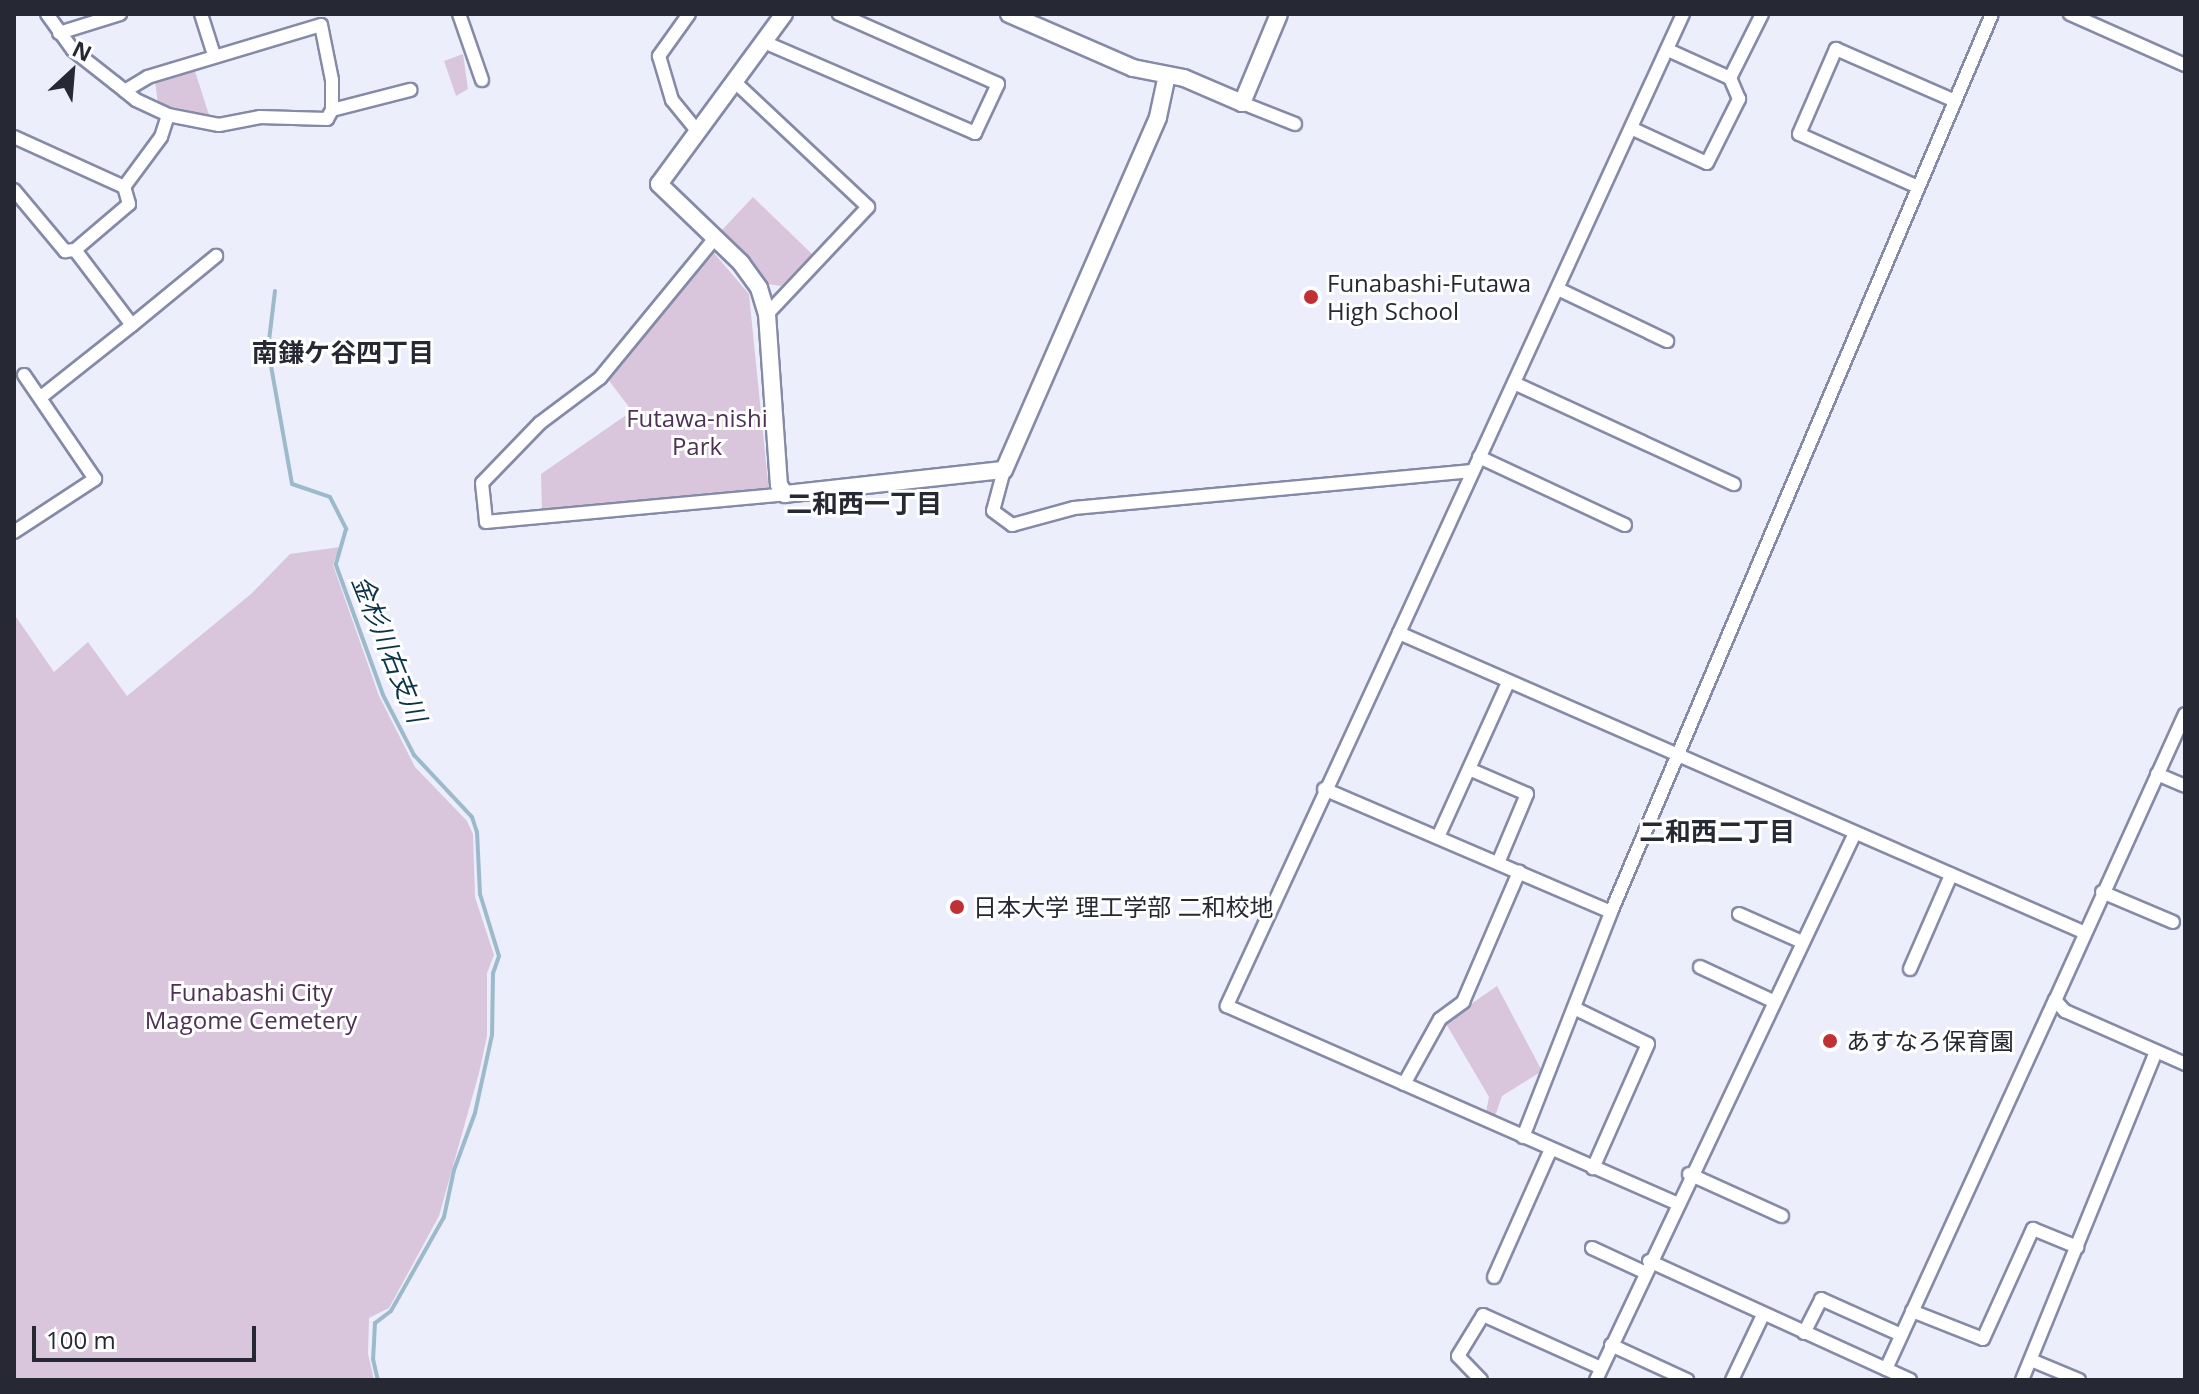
<!DOCTYPE html>
<html>
<head>
<meta charset="utf-8">
<style>
  body { margin:0 }
  #map { position:relative; width:2199px; height:1394px; overflow:hidden; background:#eceefb; font-family:"Open Sans","Noto Sans JP",sans-serif }
  div>[style] { position:absolute }
  .green>* { inset:0; background:#d9c6dd }
  .stream>* { height:4px; margin:-2px; padding:0 2px; transform-origin:2px; border-radius:2px; background:#9cbacb }
  .roads { filter:drop-shadow(2px 0 #858aa7) drop-shadow(-2px 0 #858aa7) drop-shadow(0 2px #858aa7) drop-shadow(0 -2px #858aa7) }
  .minor>* { height:12px; margin:-6px; padding:0 6px; transform-origin:6px; border-radius:6px; background:#fff }
  .tertiary>* { height:16px; margin:-8px; padding:0 8px; transform-origin:8px; border-radius:8px; background:#fff }
  .dots>* { width:22px; height:22px; translate:-50% -50%; box-sizing:border-box; border:4px solid #fff; border-radius:50% }
  span { translate:-50% -50%; white-space:nowrap; text-align:center; line-height:1.15; -webkit-text-stroke:6px #fff; paint-order:stroke }
  .poi-label { font-size:24px; color:#262834 }
  .left { translate:0 -50%; text-align:left }
  .park-label { font-size:24px; color:#4e3155 }
  .neighbourhood-label { font-size:26px; color:#262834; font-weight:700 }
  .water-label { font-size:26px; color:#0b3448; font-style:italic }
  .frame { position:absolute; inset:0; border:16px solid #262834; pointer-events:none }
  .north { position:absolute; left:32px; top:32px; width:80px; height:80px; -webkit-text-stroke:6px #fff; paint-order:stroke; rotate:26deg; font-size:22px; font-weight:700; line-height:32px; text-align:center; color:#262834 }
  .north::after { content:''; display:block; margin:auto; width:28px; height:36px; background:#262834; clip-path:polygon(50% 0,100% 100%,50% 72%,0 100%) }
  .scale { position:absolute; left:32px; top:1326px; width:224px; height:36px; box-sizing:border-box; border:4px solid #262834; border-top:0; padding-left:10px; font-size:24px; line-height:28px; white-space:nowrap; color:#262834; -webkit-text-stroke:6px #fff; paint-order:stroke }
</style>
</head>
<body>
<div id="map">
  <div class="green">
    <div style="clip-path:polygon(463px 54px,468px 89px,456px 96px,444px 61px)"></div>
    <div style="clip-path:polygon(194px 68px,209px 115px,158px 104px,155px 81px)"></div>
    <div style="clip-path:polygon(753px 197px,812px 254px,781px 286px,768px 284px,722px 230px)"></div>
    <div style="clip-path:polygon(713px 252px,749px 294px,769px 492px,542px 512px,541px 474px,632px 411px,607px 378px)"></div>
    <div style="clip-path:polygon(340px 547px,333px 565px,379px 696px,415px 767px,467px 821px,473px 834px,475px 897px,494px 955px,487px 973px,487px 1036px,479px 1073px,439px 1216px,389px 1308px,369px 1318px,368px 1354px,374px 1380px,14px 1380px,14px 614px,54px 672px,88px 642px,127px 696px,251px 594px,290px 554px)"></div>
    <div style="clip-path:polygon(1497px 986px,1542px 1071px,1502px 1096px,1495px 1116px,1486px 1112px,1489px 1097px,1445px 1022px)"></div>
  </div>
  <div class="stream">
    <div style="left:275px;top:291px;width:58px;rotate:96.9deg"></div>
    <div style="left:268px;top:349px;width:137px;rotate:79.9deg"></div>
    <div style="left:292px;top:484px;width:40px;rotate:18.9deg"></div>
    <div style="left:330px;top:497px;width:36px;rotate:63deg"></div>
    <div style="left:346px;top:529px;width:37px;rotate:106deg"></div>
    <div style="left:336px;top:565px;width:138px;rotate:70.1deg"></div>
    <div style="left:383px;top:695px;width:68px;rotate:62.7deg"></div>
    <div style="left:414px;top:755px;width:85px;rotate:46.9deg"></div>
    <div style="left:472px;top:817px;width:16px;rotate:72deg"></div>
    <div style="left:477px;top:832px;width:62px;rotate:87.2deg"></div>
    <div style="left:480px;top:894px;width:65px;rotate:73deg"></div>
    <div style="left:499px;top:956px;width:18px;rotate:109deg"></div>
    <div style="left:493px;top:973px;width:62px;rotate:90.9deg"></div>
    <div style="left:492px;top:1035px;width:80px;rotate:102.3deg"></div>
    <div style="left:475px;top:1113px;width:61px;rotate:110.2deg"></div>
    <div style="left:454px;top:1170px;width:48px;rotate:102deg"></div>
    <div style="left:444px;top:1217px;width:108px;rotate:119.4deg"></div>
    <div style="left:391px;top:1311px;width:20px;rotate:143deg"></div>
    <div style="left:375px;top:1323px;width:36px;rotate:93deg"></div>
    <div style="left:373px;top:1359px;width:22px;rotate:77deg"></div>
  </div>
  <div class="roads">
    <div class="minor">
      <div style="left:47px;top:14px;width:44px;rotate:54.2deg"></div>
      <div style="left:73px;top:50px;width:53px;rotate:38.2deg"></div>
      <div style="left:115px;top:83px;width:13px;rotate:39deg"></div>
      <div style="left:125px;top:91px;width:14px;rotate:39deg"></div>
      <div style="left:136px;top:100px;width:35px;rotate:25deg"></div>
      <div style="left:168px;top:115px;width:52px;rotate:11.1deg"></div>
      <div style="left:219px;top:125px;width:42px;rotate:-11deg"></div>
      <div style="left:260px;top:117px;width:67px;rotate:1.7deg"></div>
      <div style="left:327px;top:119px;width:10px;rotate:-61deg"></div>
      <div style="left:332px;top:110px;width:30px;rotate:-90deg"></div>
      <div style="left:332px;top:80px;width:56px;rotate:-101.3deg"></div>
      <div style="left:321px;top:25px;width:181px;rotate:163.3deg"></div>
      <div style="left:148px;top:77px;width:27px;rotate:149deg"></div>
      <div style="left:201px;top:14px;width:43px;rotate:72.4deg"></div>
      <div style="left:459px;top:14px;width:70px;rotate:70.8deg"></div>
      <div style="left:689px;top:14px;width:52px;rotate:125.5deg"></div>
      <div style="left:659px;top:56px;width:46px;rotate:73.5deg"></div>
      <div style="left:672px;top:100px;width:41px;rotate:50.9deg"></div>
      <div style="left:1683px;top:14px;width:681px;rotate:114.65deg"></div>
      <div style="left:1399px;top:633px;width:746px;rotate:23.61deg"></div>
      <div style="left:2070px;top:14px;width:126px;rotate:23.9deg"></div>
      <div style="left:59px;top:33px;width:64px;rotate:-17.3deg"></div>
      <div style="left:764px;top:42px;width:230px;rotate:23.3deg"></div>
      <div style="left:975px;top:133px;width:54px;rotate:-64.9deg"></div>
      <div style="left:998px;top:84px;width:174px;rotate:-156.2deg"></div>
      <div style="left:1668px;top:50px;width:68px;rotate:24.3deg"></div>
      <div style="left:736px;top:83px;width:181px;rotate:43.2deg"></div>
      <div style="left:868px;top:207px;width:147px;rotate:133.3deg"></div>
      <div style="left:1242px;top:103px;width:57px;rotate:21.6deg"></div>
      <div style="left:332px;top:110px;width:81px;rotate:-14.4deg"></div>
      <div style="left:1633px;top:129px;width:81px;rotate:24.7deg"></div>
      <div style="left:1707px;top:163px;width:72px;rotate:-63.4deg"></div>
      <div style="left:1739px;top:99px;width:23px;rotate:-113deg"></div>
      <div style="left:1730px;top:78px;width:72px;rotate:-63.4deg"></div>
      <div style="left:14px;top:137px;width:121px;rotate:24.4deg"></div>
      <div style="left:124px;top:187px;width:62px;rotate:-53.5deg"></div>
      <div style="left:161px;top:137px;width:23px;rotate:-72deg"></div>
      <div style="left:1918px;top:187px;width:130px;rotate:-156deg"></div>
      <div style="left:1799px;top:134px;width:93px;rotate:-66.5deg"></div>
      <div style="left:1836px;top:49px;width:130px;rotate:23.6deg"></div>
      <div style="left:14px;top:190px;width:80px;rotate:50.1deg"></div>
      <div style="left:65px;top:251px;width:10px;rotate:-6deg"></div>
      <div style="left:75px;top:250px;width:94px;rotate:52.8deg"></div>
      <div style="left:132px;top:325px;width:116px;rotate:141.6deg"></div>
      <div style="left:715px;top:238px;width:181px;rotate:129.4deg"></div>
      <div style="left:600px;top:378px;width:75px;rotate:143.1deg"></div>
      <div style="left:540px;top:423px;width:83px;rotate:134deg"></div>
      <div style="left:482px;top:483px;width:39px;rotate:84deg"></div>
      <div style="left:486px;top:522px;width:300px;rotate:-5.3deg"></div>
      <div style="left:75px;top:250px;width:71px;rotate:-40.4deg"></div>
      <div style="left:129px;top:204px;width:18px;rotate:-106deg"></div>
      <div style="left:1558px;top:289px;width:121px;rotate:25.5deg"></div>
      <div style="left:132px;top:325px;width:109px;rotate:-39.4deg"></div>
      <div style="left:1514px;top:383px;width:242px;rotate:24.7deg"></div>
      <div style="left:1479px;top:457px;width:161px;rotate:25deg"></div>
      <div style="left:1004px;top:470px;width:42px;rotate:105deg"></div>
      <div style="left:993px;top:511px;width:24px;rotate:36deg"></div>
      <div style="left:1012px;top:525px;width:64px;rotate:-15.3deg"></div>
      <div style="left:1074px;top:508px;width:400px;rotate:-5.3deg"></div>
      <div style="left:14px;top:532px;width:97px;rotate:-33.2deg"></div>
      <div style="left:95px;top:479px;width:126px;rotate:-124.3deg"></div>
      <div style="left:1399px;top:633px;width:411px;rotate:114.8deg"></div>
      <div style="left:1227px;top:1006px;width:489px;rotate:23.7deg"></div>
      <div style="left:2185px;top:714px;width:314px;rotate:114.4deg"></div>
      <div style="left:2055px;top:1000px;width:15px;rotate:48deg"></div>
      <div style="left:2065px;top:1011px;width:131px;rotate:23.8deg"></div>
      <div style="left:1469px;top:769px;width:63px;rotate:23.3deg"></div>
      <div style="left:1527px;top:794px;width:75px;rotate:112.8deg"></div>
      <div style="left:2157px;top:774px;width:30px;rotate:23deg"></div>
      <div style="left:1324px;top:789px;width:312px;rotate:23.2deg"></div>
      <div style="left:1438px;top:837px;width:169px;rotate:-65.6deg"></div>
      <div style="left:2102px;top:892px;width:77px;rotate:22.9deg"></div>
      <div style="left:1739px;top:914px;width:69px;rotate:24deg"></div>
      <div style="left:1700px;top:967px;width:81px;rotate:25deg"></div>
      <div style="left:1910px;top:969px;width:103px;rotate:-66.4deg"></div>
      <div style="left:1574px;top:1008px;width:82px;rotate:25.9deg"></div>
      <div style="left:1648px;top:1044px;width:136px;rotate:113.9deg"></div>
      <div style="left:1404px;top:1084px;width:74px;rotate:-61deg"></div>
      <div style="left:1440px;top:1019px;width:29px;rotate:-36deg"></div>
      <div style="left:1463px;top:1002px;width:142px;rotate:-66.7deg"></div>
      <div style="left:1523px;top:1137px;width:242px;rotate:-68.6deg"></div>
      <div style="left:1611px;top:912px;width:975px;rotate:-67.01deg"></div>
      <div style="left:1689px;top:1174px;width:102px;rotate:24.3deg"></div>
      <div style="left:1592px;top:1248px;width:57px;rotate:24.8deg"></div>
      <div style="left:1649px;top:1261px;width:287px;rotate:24.5deg"></div>
      <div style="left:1494px;top:1277px;width:140px;rotate:-66deg"></div>
      <div style="left:1912px;top:1311px;width:76px;rotate:21.5deg"></div>
      <div style="left:1983px;top:1339px;width:121px;rotate:-65.6deg"></div>
      <div style="left:2033px;top:1229px;width:48px;rotate:22.2deg"></div>
      <div style="left:1804px;top:1333px;width:38px;rotate:-63deg"></div>
      <div style="left:1821px;top:1299px;width:88px;rotate:24.2deg"></div>
      <div style="left:1611px;top:1345px;width:84px;rotate:24.7deg"></div>
      <div style="left:2031px;top:1360px;width:52px;rotate:22.6deg"></div>
      <div style="left:1886px;top:1369px;width:406px;rotate:-65.4deg"></div>
      <div style="left:1481px;top:1380px;width:33px;rotate:-134deg"></div>
      <div style="left:1458px;top:1356px;width:48px;rotate:-58.6deg"></div>
      <div style="left:1483px;top:1315px;width:129px;rotate:24.2deg"></div>
      <div style="left:1596px;top:1380px;width:605px;rotate:-64.66deg"></div>
      <div style="left:1732px;top:1380px;width:72px;rotate:-64.5deg"></div>
      <div style="left:2022px;top:1380px;width:354px;rotate:-67.8deg"></div>
    </div>
    <div class="tertiary">
      <div style="left:784px;top:14px;width:211px;rotate:126.3deg"></div>
      <div style="left:659px;top:184px;width:114px;rotate:43.9deg"></div>
      <div style="left:741px;top:263px;width:31px;rotate:54deg"></div>
      <div style="left:759px;top:288px;width:27px;rotate:73deg"></div>
      <div style="left:767px;top:314px;width:171px;rotate:86deg"></div>
      <div style="left:779px;top:485px;width:11px;rotate:56deg"></div>
      <div style="left:785px;top:494px;width:220px;rotate:-6.3deg"></div>
      <div style="left:1004px;top:470px;width:385px;rotate:-66.4deg"></div>
      <div style="left:1158px;top:117px;width:43px;rotate:-77.9deg"></div>
      <div style="left:1009px;top:14px;width:135px;rotate:23.5deg"></div>
      <div style="left:1133px;top:68px;width:52px;rotate:11.1deg"></div>
      <div style="left:1184px;top:78px;width:63px;rotate:23.3deg"></div>
      <div style="left:1242px;top:103px;width:96px;rotate:-67.4deg"></div>
    </div>
  </div>
  <div class="dots">
    <div style="left:1311px;top:297px;background:#c03135"></div>
    <div style="left:957px;top:907px;background:#c03135"></div>
    <div style="left:1830px;top:1041px;background:#c03135"></div>
  </div>
  <div class="poi-label">
    <span class="left" style="left:1327px;top:297px">Funabashi-Futawa<br>High School</span>
    <span class="left" style="left:973px;top:907px">日本大学 理工学部 二和校地</span>
    <span class="left" style="left:1846px;top:1041px">あすなろ保育園</span>
  </div>
  <div class="park-label">
    <span style="left:697px;top:432px">Futawa-nishi<br>Park</span>
    <span style="left:251px;top:1006px">Funabashi City<br>Magome Cemetery</span>
  </div>
  <div class="neighbourhood-label">
    <span style="left:343px;top:353px">南鎌ケ谷四丁目</span>
    <span style="left:864px;top:504px">二和西一丁目</span>
    <span style="left:1717px;top:832px">二和西二丁目</span>
  </div>
  <div class="water-label">
    <span style="left:389px;top:649px;rotate:68deg">金杉川右支川</span>
  </div>
  <div class="frame"></div>
  <div class="north">N</div>
  <div class="scale">100 m</div>
</div>
</body>
</html>
